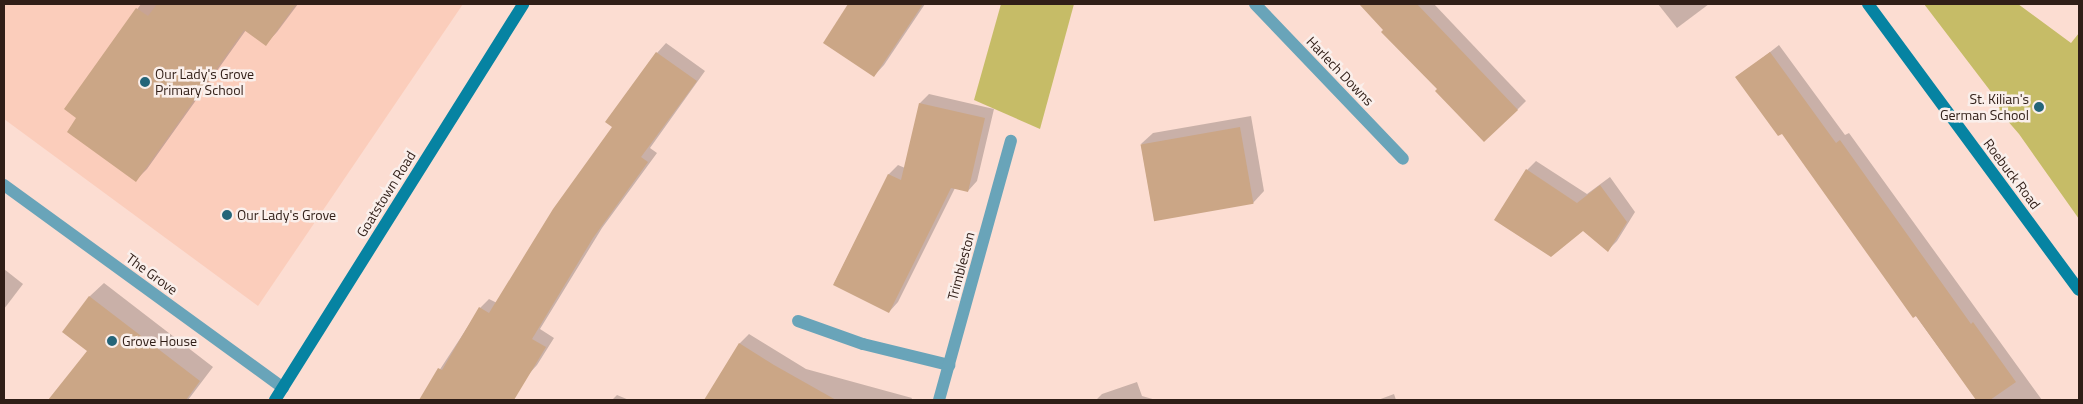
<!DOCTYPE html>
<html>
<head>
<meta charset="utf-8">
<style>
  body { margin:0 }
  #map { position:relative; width:2083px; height:404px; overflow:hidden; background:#fcddd2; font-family:"Titillium Web",sans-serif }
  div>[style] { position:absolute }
  .built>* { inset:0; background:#fbcdbb }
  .green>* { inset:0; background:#c6bc67 }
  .shadow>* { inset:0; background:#0003 }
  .building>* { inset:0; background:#cba686; transform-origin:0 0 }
  .street>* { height:12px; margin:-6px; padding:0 6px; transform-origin:6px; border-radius:6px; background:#69a4b9 }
  .secondary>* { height:12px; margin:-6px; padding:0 6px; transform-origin:6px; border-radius:6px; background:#0683a2 }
  .dots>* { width:14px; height:14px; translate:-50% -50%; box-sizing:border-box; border:2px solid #faefeb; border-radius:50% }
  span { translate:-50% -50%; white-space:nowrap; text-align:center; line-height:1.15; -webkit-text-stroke:5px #faefeb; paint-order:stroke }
  .street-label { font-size:14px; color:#301e17 }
  .poi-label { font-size:14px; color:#301e17 }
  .left { translate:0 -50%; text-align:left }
  .right { translate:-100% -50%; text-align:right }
  .frame { position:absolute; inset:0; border:5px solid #301e17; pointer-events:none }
</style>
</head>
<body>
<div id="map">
  <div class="built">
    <div style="clip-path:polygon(4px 4px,463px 4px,258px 306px,4px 119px)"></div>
  </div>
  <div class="green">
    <div style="clip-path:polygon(1001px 4px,1074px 4px,1040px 129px,974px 100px)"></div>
    <div style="clip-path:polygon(1924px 4px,2018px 4px,2071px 43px,2079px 33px,2079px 219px,2019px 134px,2000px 112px,1998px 101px)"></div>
  </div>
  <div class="shadow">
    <div style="clip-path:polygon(141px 4px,298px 4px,277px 32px,266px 44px,246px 30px,147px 169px,136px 180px,78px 118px,65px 109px)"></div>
    <div style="clip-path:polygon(850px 4px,925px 4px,884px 65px,874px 76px,824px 43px)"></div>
    <div style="clip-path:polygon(1360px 4px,1434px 4px,1526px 101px,1517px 110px,1439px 89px)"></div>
    <div style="clip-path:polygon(1658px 4px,1709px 4px,1677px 28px)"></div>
    <div style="clip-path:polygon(666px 43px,705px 71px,650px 148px,657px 153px,602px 228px,540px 329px,554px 338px,537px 365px,528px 375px,523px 372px,506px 400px,420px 400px,480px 308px,489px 299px,497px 303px,614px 127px,607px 122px,657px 53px)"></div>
    <div style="clip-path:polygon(1779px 45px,1845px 135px,1849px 133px,2042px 400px,1977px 400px,1782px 132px,1737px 78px)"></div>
    <div style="clip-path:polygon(929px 94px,994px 109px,977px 181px,968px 191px,955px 188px,898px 302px,889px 312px,834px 284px,889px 174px,898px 165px,905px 168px,920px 103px)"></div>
    <div style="clip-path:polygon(1251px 116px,1264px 191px,1253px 203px,1141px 144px,1153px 133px)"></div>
    <div style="clip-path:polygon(1536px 161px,1587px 194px,1610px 177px,1635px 212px,1617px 241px,1608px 250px,1583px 229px,1496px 220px,1527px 170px)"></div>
    <div style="clip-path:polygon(4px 269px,23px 284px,4px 309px)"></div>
    <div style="clip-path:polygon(104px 283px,213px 367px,188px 400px,50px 400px,89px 351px,64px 331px,90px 296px)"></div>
    <div style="clip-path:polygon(749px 334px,806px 369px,912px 398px,911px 400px,721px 400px,710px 393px,740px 343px)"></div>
    <div style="clip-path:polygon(1137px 382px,1142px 396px,1156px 400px,1096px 400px,1102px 394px)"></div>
    <div style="clip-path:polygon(1394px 394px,1396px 400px,1378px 400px)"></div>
    <div style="clip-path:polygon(617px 395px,629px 400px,612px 400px)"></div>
  </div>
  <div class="building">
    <div style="clip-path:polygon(157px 4px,296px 4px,266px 46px,244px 30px,136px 182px,67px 132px,76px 118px,64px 109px,136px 8px,148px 16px)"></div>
    <div style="clip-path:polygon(848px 4px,923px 4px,874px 77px,823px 43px)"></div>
    <div style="clip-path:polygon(1359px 4px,1417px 4px,1518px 110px,1484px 142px,1435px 91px,1437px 89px,1381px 32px,1383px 30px)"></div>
    <div style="clip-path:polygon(656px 52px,697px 81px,641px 157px,648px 162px,593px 238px,532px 339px,546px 347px,514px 400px,419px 400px,438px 368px,442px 370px,479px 307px,489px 313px,553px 209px,612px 127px,605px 122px)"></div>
    <div style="clip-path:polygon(1770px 52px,1836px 143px,1840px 140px,1971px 324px,1973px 322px,2016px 382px,1990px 400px,1976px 400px,1916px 316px,1913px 318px,1782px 134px,1778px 136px,1735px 77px)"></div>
    <div style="clip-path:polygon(919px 103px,985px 118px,968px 192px,951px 188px,889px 313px,833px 285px,888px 174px,901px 180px)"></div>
    <div style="left:1240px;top:127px;width:78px;height:101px;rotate:80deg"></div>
    <div style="clip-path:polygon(1526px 169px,1577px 203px,1600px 185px,1627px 222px,1608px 252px,1583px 231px,1551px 257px,1494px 220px)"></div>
    <div style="clip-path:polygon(89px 296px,200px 381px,186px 400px,48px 400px,87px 351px,62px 332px)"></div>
    <div style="clip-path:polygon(739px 343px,774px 365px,836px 400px,704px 400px)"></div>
  </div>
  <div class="street">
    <div style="left:1255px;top:4px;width:214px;rotate:46.3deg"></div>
    <div style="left:4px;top:185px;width:345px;rotate:36deg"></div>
    <div style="left:798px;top:321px;width:69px;rotate:19.5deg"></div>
    <div style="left:863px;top:344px;width:89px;rotate:13.7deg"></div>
    <div style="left:939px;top:400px;width:269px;rotate:-74.5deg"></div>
  </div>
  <div class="secondary">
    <div style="left:1868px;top:4px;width:355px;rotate:53.6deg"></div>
    <div style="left:275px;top:400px;width:467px;rotate:-57.9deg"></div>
  </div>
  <div class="dots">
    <div style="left:145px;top:82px;background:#246579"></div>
    <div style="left:2039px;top:107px;background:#246579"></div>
    <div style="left:227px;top:215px;background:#246579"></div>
    <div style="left:112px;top:341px;background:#246579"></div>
  </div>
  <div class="street-label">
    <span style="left:1340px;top:71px;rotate:46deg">Harlech Downs</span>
    <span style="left:2012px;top:174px;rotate:53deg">Roebuck Road</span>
    <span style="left:386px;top:194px;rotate:-58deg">Goatstown Road</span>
    <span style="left:961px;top:266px;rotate:-75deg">Trimbleston</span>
    <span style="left:152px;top:274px;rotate:36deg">The Grove</span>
  </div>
  <div class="poi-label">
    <span class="left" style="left:155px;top:82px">Our Lady's Grove<br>Primary School</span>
    <span class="right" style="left:2029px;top:107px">St. Kilian's<br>German School</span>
    <span class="left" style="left:237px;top:215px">Our Lady's Grove</span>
    <span class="left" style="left:122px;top:341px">Grove House</span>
  </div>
  <div class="frame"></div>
</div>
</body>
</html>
